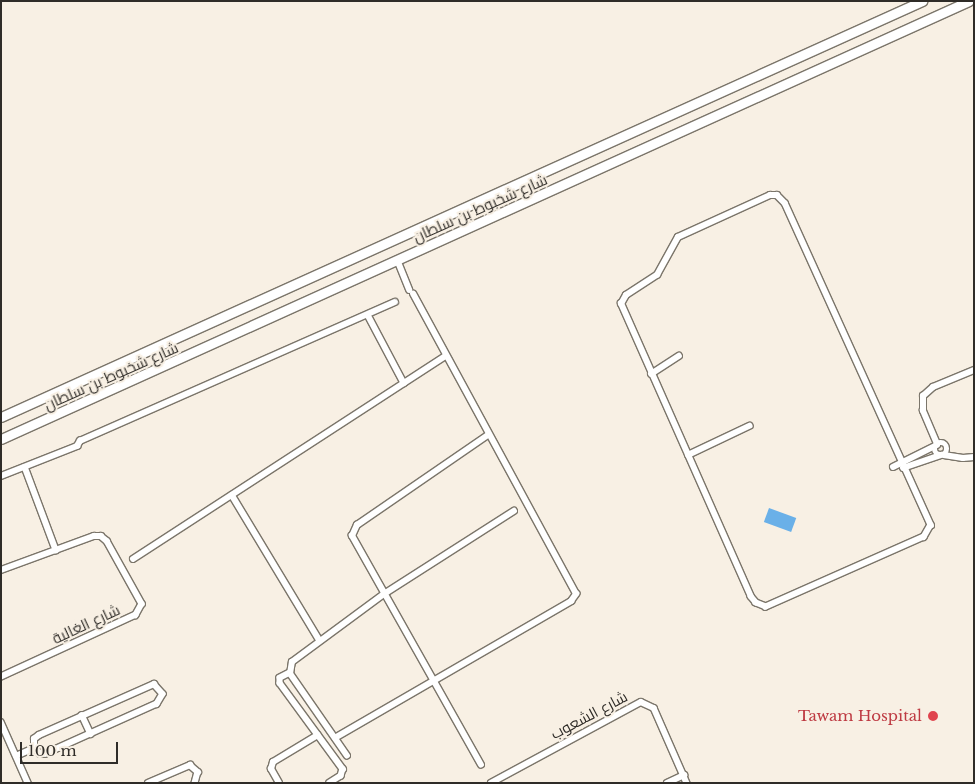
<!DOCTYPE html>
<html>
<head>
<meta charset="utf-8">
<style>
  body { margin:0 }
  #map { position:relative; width:975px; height:784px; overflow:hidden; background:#f8f0e4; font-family:"Libre Baskerville",Cairo,serif }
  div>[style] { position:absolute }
  .water>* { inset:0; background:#6ab0e8; transform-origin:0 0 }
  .roads { filter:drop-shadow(1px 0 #7b756a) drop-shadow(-1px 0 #7b756a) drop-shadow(0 1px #7b756a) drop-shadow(0 -1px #7b756a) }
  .minor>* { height:5.5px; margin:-2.75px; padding:0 2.75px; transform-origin:2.75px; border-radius:2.75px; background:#fff }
  .minor>.ring { margin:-2.75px; padding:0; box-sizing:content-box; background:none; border:5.5px solid #fff; border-radius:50% }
  .primary>* { height:9px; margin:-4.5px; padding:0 4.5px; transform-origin:4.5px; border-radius:4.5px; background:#fff }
  .dots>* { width:14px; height:14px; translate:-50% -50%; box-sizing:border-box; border:2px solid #f8f0e4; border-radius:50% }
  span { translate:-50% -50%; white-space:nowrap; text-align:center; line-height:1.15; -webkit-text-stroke:4px #f8f0e4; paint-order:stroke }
  .street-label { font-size:15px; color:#2f2c28 }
  .health-label { font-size:15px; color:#be3a42 }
  .right { translate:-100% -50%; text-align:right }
  .frame { position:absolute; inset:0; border:2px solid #2f2c28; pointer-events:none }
  .scale { position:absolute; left:20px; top:742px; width:98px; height:22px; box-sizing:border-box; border:2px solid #2f2c28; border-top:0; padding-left:6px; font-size:15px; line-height:18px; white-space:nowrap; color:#2f2c28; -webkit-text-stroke:4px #f8f0e4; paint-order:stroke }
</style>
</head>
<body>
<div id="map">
  <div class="water">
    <div style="left:769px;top:508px;width:29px;height:15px;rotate:20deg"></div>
  </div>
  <div class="roads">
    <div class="minor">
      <div style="left:770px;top:195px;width:7px"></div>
      <div style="left:777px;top:195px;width:11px;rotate:45deg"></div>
      <div style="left:785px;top:203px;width:354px;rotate:65.6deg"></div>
      <div style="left:931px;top:525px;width:14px;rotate:120deg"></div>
      <div style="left:924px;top:537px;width:173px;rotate:156.1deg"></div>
      <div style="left:766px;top:607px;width:11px;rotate:-158deg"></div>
      <div style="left:756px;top:603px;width:8px;rotate:-130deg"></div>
      <div style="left:751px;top:597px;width:321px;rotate:-113.9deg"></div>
      <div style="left:621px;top:304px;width:10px;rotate:-61deg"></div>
      <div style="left:626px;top:295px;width:37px;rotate:-33deg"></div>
      <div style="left:657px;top:275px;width:43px;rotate:-61.1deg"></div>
      <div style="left:678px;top:237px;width:101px;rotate:-24.5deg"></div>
      <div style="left:398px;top:261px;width:31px;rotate:68deg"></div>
      <div style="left:368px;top:315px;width:77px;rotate:62.1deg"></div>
      <div style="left:651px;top:374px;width:33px;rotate:-33deg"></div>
      <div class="ring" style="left:935px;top:443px;width:6.5px;height:6.5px"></div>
      <div style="left:937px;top:444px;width:36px;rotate:-113deg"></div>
      <div style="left:923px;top:411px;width:15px;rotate:-90deg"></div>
      <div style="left:923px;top:396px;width:13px;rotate:-42deg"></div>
      <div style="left:933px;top:387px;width:44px;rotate:-22.5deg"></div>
      <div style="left:688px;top:455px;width:68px;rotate:-25.4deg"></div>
      <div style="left:944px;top:455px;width:19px;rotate:9deg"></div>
      <div style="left:963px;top:458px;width:11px;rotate:-5deg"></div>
      <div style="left:25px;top:467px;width:89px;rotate:69.5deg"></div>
      <div style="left:893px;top:467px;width:49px;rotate:-26.6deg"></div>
      <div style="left:903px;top:468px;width:40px;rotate:-18.9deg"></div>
      <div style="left:1px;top:476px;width:82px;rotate:-21.5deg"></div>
      <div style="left:77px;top:446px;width:6px;rotate:-59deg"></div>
      <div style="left:80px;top:441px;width:344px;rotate:-23.8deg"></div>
      <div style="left:232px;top:495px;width:170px;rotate:58.9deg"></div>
      <div style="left:133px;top:559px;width:373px;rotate:-33deg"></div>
      <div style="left:1px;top:570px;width:99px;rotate:-20.1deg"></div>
      <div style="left:94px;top:536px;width:7px"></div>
      <div style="left:101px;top:536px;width:8px;rotate:40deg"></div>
      <div style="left:107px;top:541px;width:72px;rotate:60.9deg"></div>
      <div style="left:142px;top:604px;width:13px;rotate:119deg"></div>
      <div style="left:136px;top:615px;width:149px;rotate:155.3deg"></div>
      <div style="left:290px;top:673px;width:11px;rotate:153deg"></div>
      <div style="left:280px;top:678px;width:5px;rotate:90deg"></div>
      <div style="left:280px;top:683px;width:107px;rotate:53.8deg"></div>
      <div style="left:343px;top:769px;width:7px;rotate:106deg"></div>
      <div style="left:341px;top:776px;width:13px;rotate:148deg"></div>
      <div style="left:154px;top:684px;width:13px;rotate:48deg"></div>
      <div style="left:163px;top:694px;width:12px;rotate:121deg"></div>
      <div style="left:157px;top:704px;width:122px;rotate:155.8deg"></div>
      <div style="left:46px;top:754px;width:6px;rotate:180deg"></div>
      <div style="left:40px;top:754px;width:8px;rotate:-135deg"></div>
      <div style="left:34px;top:748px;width:9px;rotate:-90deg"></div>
      <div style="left:34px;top:739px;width:6px;rotate:-39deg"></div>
      <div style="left:39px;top:735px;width:126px;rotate:-23.9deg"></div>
      <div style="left:82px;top:715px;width:21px;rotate:65deg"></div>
      <div style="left:1px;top:722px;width:67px;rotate:66.1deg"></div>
      <div style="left:335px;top:738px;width:273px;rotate:-30.1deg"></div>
      <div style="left:571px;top:601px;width:9px;rotate:-54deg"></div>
      <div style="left:576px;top:594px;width:341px;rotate:-118.5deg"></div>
      <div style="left:16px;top:756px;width:20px;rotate:-24deg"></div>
      <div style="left:347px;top:756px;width:100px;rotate:-124.8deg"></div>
      <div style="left:290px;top:674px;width:12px;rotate:-81deg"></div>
      <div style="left:292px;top:662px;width:114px;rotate:-36.5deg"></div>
      <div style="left:384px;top:594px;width:154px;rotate:-32.6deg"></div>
      <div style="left:481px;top:765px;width:263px;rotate:-119.4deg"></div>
      <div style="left:352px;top:536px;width:12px;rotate:-66deg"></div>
      <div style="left:357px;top:525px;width:159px;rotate:-34.5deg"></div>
      <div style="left:148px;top:783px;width:46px;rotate:-23.2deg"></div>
      <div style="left:190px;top:765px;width:11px;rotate:41deg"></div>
      <div style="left:198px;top:772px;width:11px;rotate:105deg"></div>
      <div style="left:279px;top:783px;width:16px;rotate:-120deg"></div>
      <div style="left:271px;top:769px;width:7px;rotate:-74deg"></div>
      <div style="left:273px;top:762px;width:52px;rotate:-31deg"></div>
      <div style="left:491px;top:783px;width:170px;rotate:-28.4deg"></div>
      <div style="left:641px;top:702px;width:14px;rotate:25deg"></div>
      <div style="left:654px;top:708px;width:82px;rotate:66.3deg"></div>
      <div style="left:667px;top:783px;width:19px;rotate:-25deg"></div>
    </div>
    <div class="primary">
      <div style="left:1px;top:417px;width:1011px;rotate:-24.31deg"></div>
      <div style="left:1px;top:439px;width:1062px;rotate:-24.35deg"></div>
    </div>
  </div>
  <div class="dots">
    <div style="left:933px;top:716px;background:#e0444e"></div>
  </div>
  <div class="street-label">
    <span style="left:480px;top:208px;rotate:-24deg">شارع شخبوط بن سلطان</span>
    <span style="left:111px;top:376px;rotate:-24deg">شارع شخبوط بن سلطان</span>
    <span style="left:86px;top:624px;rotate:-25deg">شارع الغالية</span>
    <span style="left:589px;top:715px;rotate:-28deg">شارع الشعوب</span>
  </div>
  <div class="health-label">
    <span class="right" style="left:922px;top:716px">Tawam Hospital</span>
  </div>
  <div class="frame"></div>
  <div class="scale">100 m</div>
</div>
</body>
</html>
